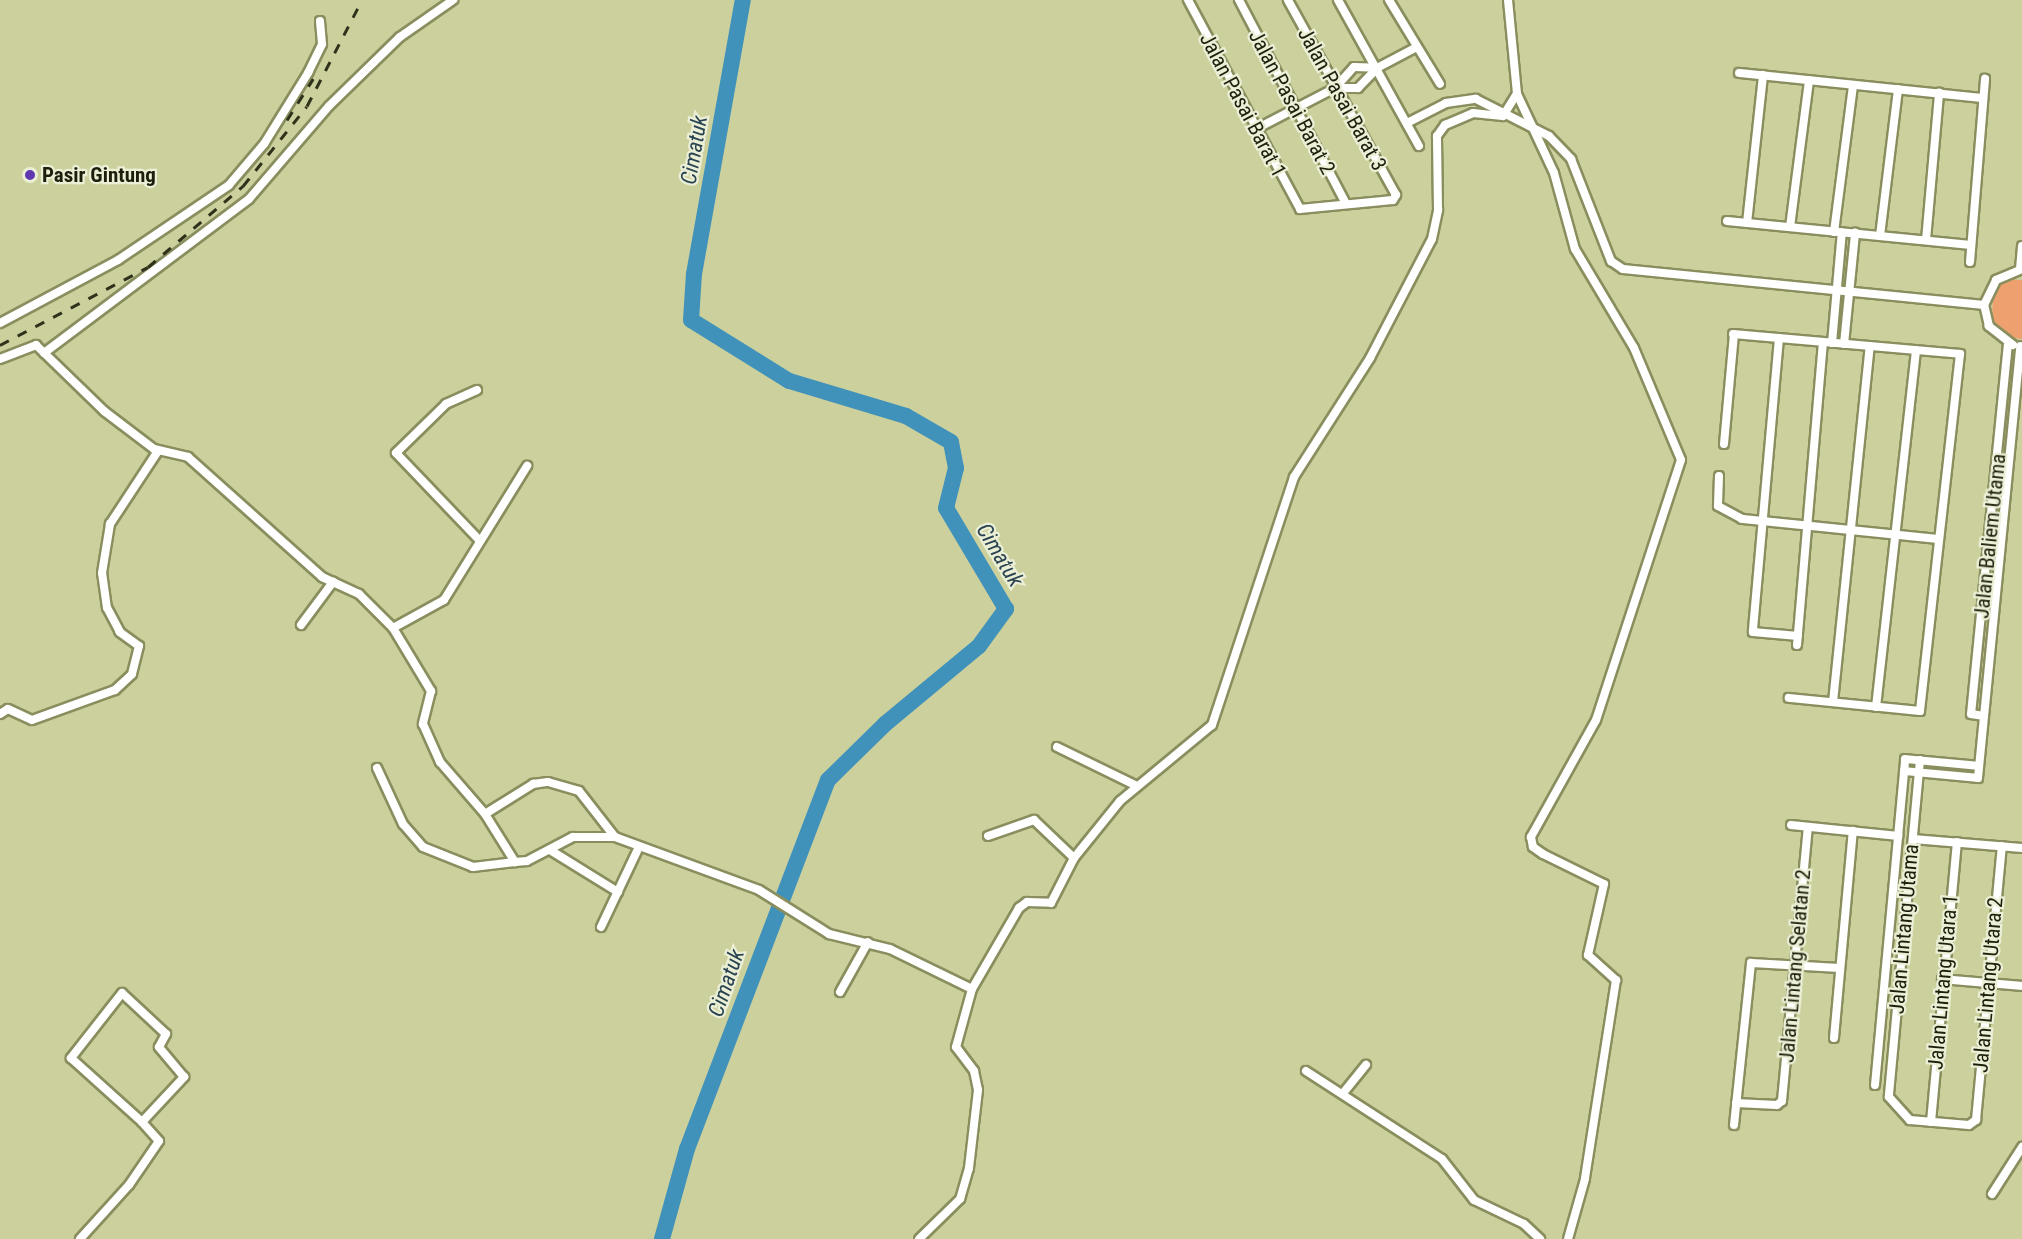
<!DOCTYPE html>
<html>
<head>
<meta charset="utf-8">
<style>
  body { margin:0 }
  #map { position:relative; width:2022px; height:1239px; overflow:hidden; background:#cbd09d; font-family:"Roboto Condensed",sans-serif }
  div>[style] { position:absolute }
  .green>* { inset:0; background:#eea16f }
  .river>* { height:16px; margin:-8px; padding:0 8px; transform-origin:8px; border-radius:8px; background:#4092ba }
  .roads { filter:drop-shadow(2px 0 #8a8e5e) drop-shadow(-2px 0 #8a8e5e) drop-shadow(0 2px #8a8e5e) drop-shadow(0 -2px #8a8e5e) }
  .street>* { height:8px; margin:-4px; padding:0 4px; transform-origin:4px; border-radius:4px; background:#fff }
  .rail>* { height:3px; margin-top:-1.5px; transform-origin:0; background:repeating-linear-gradient(90deg,#30311b 0 10px,transparent 0 20px) }
  .dots>* { width:16px; height:16px; translate:-50% -50%; box-sizing:border-box; border:3px solid #ebefd5; border-radius:50% }
  span { translate:-50% -50%; white-space:nowrap; text-align:center; line-height:1.15; -webkit-text-stroke:4.5px #ebefd5; paint-order:stroke }
  .street-label { font-size:21px; color:#1d1e0b }
  .poi-label { font-size:21px; color:#1d1e0b; font-weight:700 }
  .left { translate:0 -50%; text-align:left }
  .water-label { font-size:22px; color:#2a4351; font-style:italic }
</style>
</head>
<body>
<div id="map">
  <div class="green">
    <div style="clip-path:polygon(2007px 279px,2022px 280px,2022px 339px,2004px 337px,1992px 323px,1993px 292px)"></div>
  </div>
  <div class="river">
    <div style="left:662px;top:1239px;width:93px;rotate:-74.5deg"></div>
    <div style="left:687px;top:1149px;width:395px;rotate:-69.1deg"></div>
    <div style="left:828px;top:780px;width:80px;rotate:-44.5deg"></div>
    <div style="left:885px;top:724px;width:122px;rotate:-39.7deg"></div>
    <div style="left:979px;top:646px;width:46px;rotate:-53.9deg"></div>
    <div style="left:1006px;top:609px;width:117px;rotate:-120.7deg"></div>
    <div style="left:946px;top:508px;width:41px;rotate:-76deg"></div>
    <div style="left:956px;top:468px;width:26px;rotate:-101deg"></div>
    <div style="left:951px;top:442px;width:52px;rotate:-150deg"></div>
    <div style="left:906px;top:416px;width:122px;rotate:-163.3deg"></div>
    <div style="left:789px;top:381px;width:115px;rotate:-148.1deg"></div>
    <div style="left:691px;top:320px;width:46px;rotate:-86.3deg"></div>
    <div style="left:694px;top:274px;width:278px;rotate:-79.9deg"></div>
  </div>
  <div class="roads">
    <div class="street">
      <div style="left:1188px;top:0;width:237px;rotate:61.8deg"></div>
      <div style="left:1300px;top:209px;width:93px;rotate:-5.5deg"></div>
      <div style="left:1393px;top:200px;width:6px;rotate:-59deg"></div>
      <div style="left:1396px;top:195px;width:223px;rotate:-119deg"></div>
      <div style="left:1239px;top:0;width:230px;rotate:62.3deg"></div>
      <div style="left:1338px;top:0;width:167px;rotate:61deg"></div>
      <div style="left:1389px;top:0;width:98px;rotate:58.7deg"></div>
      <div style="left:1508px;top:0;width:94px;rotate:84.5deg"></div>
      <div style="left:1517px;top:94px;width:87px;rotate:64.9deg"></div>
      <div style="left:1554px;top:173px;width:79px;rotate:74.6deg"></div>
      <div style="left:1575px;top:249px;width:115px;rotate:59.2deg"></div>
      <div style="left:1634px;top:348px;width:121px;rotate:67.2deg"></div>
      <div style="left:1681px;top:460px;width:274px;rotate:108.1deg"></div>
      <div style="left:1596px;top:720px;width:134px;rotate:119.1deg"></div>
      <div style="left:1531px;top:837px;width:10px;rotate:79deg"></div>
      <div style="left:1533px;top:847px;width:12px;rotate:35deg"></div>
      <div style="left:1543px;top:854px;width:68px;rotate:26.2deg"></div>
      <div style="left:1604px;top:884px;width:73px;rotate:102.7deg"></div>
      <div style="left:1588px;top:955px;width:38px;rotate:42deg"></div>
      <div style="left:1616px;top:980px;width:201px;rotate:98.9deg"></div>
      <div style="left:1585px;top:1179px;width:62px;rotate:105.8deg"></div>
      <div style="left:1739px;top:73px;width:245px;rotate:5.9deg"></div>
      <div style="left:1335px;top:88px;width:23px"></div>
      <div style="left:1358px;top:88px;width:28px;rotate:-46deg"></div>
      <div style="left:1407px;top:123px;width:44px;rotate:-27.1deg"></div>
      <div style="left:1446px;top:103px;width:30px;rotate:-8deg"></div>
      <div style="left:1476px;top:99px;width:82px;rotate:26.9deg"></div>
      <div style="left:1549px;top:136px;width:32px;rotate:46deg"></div>
      <div style="left:1571px;top:159px;width:110px;rotate:68.6deg"></div>
      <div style="left:1611px;top:261px;width:14px;rotate:34deg"></div>
      <div style="left:1623px;top:269px;width:363px;rotate:5.7deg"></div>
      <div style="left:1256px;top:129px;width:89px;rotate:-27.4deg"></div>
      <div style="left:1335px;top:88px;width:28px;rotate:-48deg"></div>
      <div style="left:1354px;top:67px;width:23px;rotate:2deg"></div>
      <div style="left:1377px;top:68px;width:45px;rotate:-27.7deg"></div>
      <div style="left:1727px;top:221px;width:245px;rotate:5.6deg"></div>
      <div style="left:1747px;top:223px;width:149px;rotate:-83.8deg"></div>
      <div style="left:1790px;top:227px;width:148px;rotate:-82.6deg"></div>
      <div style="left:1834px;top:232px;width:148px;rotate:-82.6deg"></div>
      <div style="left:1880px;top:236px;width:148px;rotate:-83deg"></div>
      <div style="left:1926px;top:240px;width:148px;rotate:-84.9deg"></div>
      <div style="left:1970px;top:262px;width:184px;rotate:-85.3deg"></div>
      <div style="left:2020px;top:269px;width:23px;rotate:-85deg"></div>
      <div style="left:0;top:323px;width:134px;rotate:-28.1deg"></div>
      <div style="left:118px;top:260px;width:134px;rotate:-34deg"></div>
      <div style="left:229px;top:185px;width:54px;rotate:-49.5deg"></div>
      <div style="left:264px;top:144px;width:84px;rotate:-58.2deg"></div>
      <div style="left:308px;top:73px;width:32px;rotate:-64deg"></div>
      <div style="left:322px;top:44px;width:23px;rotate:-95deg"></div>
      <div style="left:1733px;top:334px;width:228px;rotate:5deg"></div>
      <div style="left:1960px;top:354px;width:359px;rotate:96.4deg"></div>
      <div style="left:1920px;top:711px;width:132px;rotate:-174.3deg"></div>
      <div style="left:1779px;top:338px;width:295px;rotate:95.1deg"></div>
      <div style="left:1753px;top:632px;width:45px;rotate:5.1deg"></div>
      <div style="left:1832px;top:343px;width:111px;rotate:-84.9deg"></div>
      <div style="left:1844px;top:344px;width:112px;rotate:-84.3deg"></div>
      <div style="left:2013px;top:345px;width:31px;rotate:-142deg"></div>
      <div style="left:1989px;top:326px;width:22px;rotate:-103deg"></div>
      <div style="left:1984px;top:305px;width:28px;rotate:-64deg"></div>
      <div style="left:1996px;top:280px;width:28px;rotate:-23deg"></div>
      <div style="left:44px;top:353px;width:256px;rotate:-36.9deg"></div>
      <div style="left:249px;top:199px;width:123px;rotate:-49.3deg"></div>
      <div style="left:329px;top:106px;width:99px;rotate:-44.2deg"></div>
      <div style="left:400px;top:37px;width:65px;rotate:-34.9deg"></div>
      <div style="left:0;top:359px;width:39px;rotate:-21deg"></div>
      <div style="left:36px;top:345px;width:95px;rotate:44.1deg"></div>
      <div style="left:104px;top:411px;width:63px;rotate:37.2deg"></div>
      <div style="left:154px;top:449px;width:35px;rotate:13deg"></div>
      <div style="left:188px;top:457px;width:180px;rotate:41.8deg"></div>
      <div style="left:322px;top:577px;width:41px;rotate:24.7deg"></div>
      <div style="left:359px;top:594px;width:48px;rotate:45deg"></div>
      <div style="left:393px;top:628px;width:74px;rotate:58.9deg"></div>
      <div style="left:431px;top:691px;width:34px;rotate:104deg"></div>
      <div style="left:423px;top:724px;width:42px;rotate:65.9deg"></div>
      <div style="left:440px;top:762px;width:69px;rotate:49.1deg"></div>
      <div style="left:485px;top:814px;width:57px;rotate:58deg"></div>
      <div style="left:515px;top:862px;width:12px;rotate:-5deg"></div>
      <div style="left:527px;top:861px;width:52px;rotate:-27.6deg"></div>
      <div style="left:573px;top:837px;width:42px"></div>
      <div style="left:615px;top:837px;width:153px;rotate:20.2deg"></div>
      <div style="left:759px;top:890px;width:83px;rotate:32.2deg"></div>
      <div style="left:829px;top:934px;width:63px;rotate:13.8deg"></div>
      <div style="left:890px;top:949px;width:91px;rotate:26deg"></div>
      <div style="left:972px;top:989px;width:60px;rotate:105.4deg"></div>
      <div style="left:956px;top:1047px;width:30px;rotate:53deg"></div>
      <div style="left:974px;top:1071px;width:19px;rotate:78deg"></div>
      <div style="left:978px;top:1090px;width:79px;rotate:96.6deg"></div>
      <div style="left:969px;top:1168px;width:32px;rotate:106deg"></div>
      <div style="left:960px;top:1199px;width:57px;rotate:135.7deg"></div>
      <div style="left:477px;top:390px;width:34px;rotate:156deg"></div>
      <div style="left:446px;top:404px;width:70px;rotate:135.6deg"></div>
      <div style="left:396px;top:453px;width:120px;rotate:46.3deg"></div>
      <div style="left:1724px;top:444px;width:109px;rotate:-84.8deg"></div>
      <div style="left:1719px;top:476px;width:30px;rotate:92deg"></div>
      <div style="left:1718px;top:506px;width:27px;rotate:28deg"></div>
      <div style="left:1742px;top:519px;width:198px;rotate:5.8deg"></div>
      <div style="left:301px;top:625px;width:54px;rotate:-53.3deg"></div>
      <div style="left:393px;top:628px;width:58px;rotate:-28.8deg"></div>
      <div style="left:444px;top:600px;width:158px;rotate:-58.2deg"></div>
      <div style="left:1797px;top:645px;width:304px;rotate:-85.1deg"></div>
      <div style="left:1833px;top:702px;width:358px;rotate:-84.1deg"></div>
      <div style="left:1876px;top:707px;width:359px;rotate:-83.6deg"></div>
      <div style="left:0;top:714px;width:9px;rotate:-32deg"></div>
      <div style="left:8px;top:709px;width:26px;rotate:25deg"></div>
      <div style="left:32px;top:720px;width:88px;rotate:-19.9deg"></div>
      <div style="left:115px;top:690px;width:23px;rotate:-43deg"></div>
      <div style="left:132px;top:674px;width:29px;rotate:-76deg"></div>
      <div style="left:139px;top:646px;width:24px;rotate:-144deg"></div>
      <div style="left:120px;top:632px;width:27px;rotate:-118deg"></div>
      <div style="left:107px;top:608px;width:35px;rotate:-98deg"></div>
      <div style="left:102px;top:573px;width:50px;rotate:-80.7deg"></div>
      <div style="left:110px;top:524px;width:87px;rotate:-56.7deg"></div>
      <div style="left:1984px;top:716px;width:13px;rotate:-171deg"></div>
      <div style="left:1971px;top:714px;width:371px;rotate:-84.3deg"></div>
      <div style="left:1057px;top:747px;width:87px;rotate:26deg"></div>
      <div style="left:1920px;top:760px;width:338px;rotate:95.3deg"></div>
      <div style="left:1889px;top:1097px;width:31px;rotate:48deg"></div>
      <div style="left:1910px;top:1120px;width:59px;rotate:4.8deg"></div>
      <div style="left:1969px;top:1125px;width:9px;rotate:-36deg"></div>
      <div style="left:1976px;top:1120px;width:275px;rotate:-84.6deg"></div>
      <div style="left:377px;top:768px;width:62px;rotate:65.1deg"></div>
      <div style="left:403px;top:824px;width:30px;rotate:49deg"></div>
      <div style="left:423px;top:847px;width:54px;rotate:21.8deg"></div>
      <div style="left:473px;top:867px;width:42px;rotate:-6.8deg"></div>
      <div style="left:1904px;top:771px;width:74px;rotate:5.4deg"></div>
      <div style="left:1978px;top:778px;width:434px;rotate:-84.4deg"></div>
      <div style="left:485px;top:814px;width:57px;rotate:-32deg"></div>
      <div style="left:533px;top:784px;width:15px;rotate:-8deg"></div>
      <div style="left:548px;top:782px;width:32px;rotate:16deg"></div>
      <div style="left:579px;top:791px;width:58px;rotate:52deg"></div>
      <div style="left:1791px;top:825px;width:108px;rotate:5.9deg"></div>
      <div style="left:988px;top:836px;width:49px;rotate:-19.2deg"></div>
      <div style="left:1034px;top:820px;width:55px;rotate:43.5deg"></div>
      <div style="left:1913px;top:839px;width:109px;rotate:4.7deg"></div>
      <div style="left:550px;top:850px;width:80px;rotate:31.7deg"></div>
      <div style="left:601px;top:927px;width:86px;rotate:-64.6deg"></div>
      <div style="left:1942px;top:979px;width:80px;rotate:5deg"></div>
      <div style="left:972px;top:989px;width:94px;rotate:-59.9deg"></div>
      <div style="left:1019px;top:908px;width:10px;rotate:-37deg"></div>
      <div style="left:1027px;top:902px;width:24px;rotate:2deg"></div>
      <div style="left:1051px;top:903px;width:51px;rotate:-62.9deg"></div>
      <div style="left:1074px;top:858px;width:73px;rotate:-51.1deg"></div>
      <div style="left:1120px;top:801px;width:119px;rotate:-39.6deg"></div>
      <div style="left:1212px;top:725px;width:261px;rotate:-71.7deg"></div>
      <div style="left:1294px;top:477px;width:141px;rotate:-57.4deg"></div>
      <div style="left:1370px;top:358px;width:134px;rotate:-62.5deg"></div>
      <div style="left:1432px;top:239px;width:30px;rotate:-78deg"></div>
      <div style="left:1438px;top:210px;width:74px;rotate:-90.8deg"></div>
      <div style="left:1437px;top:136px;width:14px;rotate:-54deg"></div>
      <div style="left:1445px;top:125px;width:30px;rotate:-23deg"></div>
      <div style="left:1473px;top:113px;width:30px;rotate:6deg"></div>
      <div style="left:1503px;top:116px;width:26px;rotate:-58deg"></div>
      <div style="left:840px;top:992px;width:57px;rotate:-60.8deg"></div>
      <div style="left:1834px;top:1038px;width:208px;rotate:-84.8deg"></div>
      <div style="left:1306px;top:1071px;width:162px;rotate:32.9deg"></div>
      <div style="left:1442px;top:1159px;width:52px;rotate:52deg"></div>
      <div style="left:1474px;top:1200px;width:55px;rotate:25.6deg"></div>
      <div style="left:1524px;top:1224px;width:22px;rotate:43deg"></div>
      <div style="left:1875px;top:1085px;width:327px;rotate:-84.7deg"></div>
      <div style="left:1905px;top:759px;width:74px;rotate:5.4deg"></div>
      <div style="left:1344px;top:1092px;width:35px;rotate:-51deg"></div>
      <div style="left:1736px;top:1103px;width:41px;rotate:2.8deg"></div>
      <div style="left:1777px;top:1105px;width:6px;rotate:-39deg"></div>
      <div style="left:1782px;top:1101px;width:275px;rotate:-84.6deg"></div>
      <div style="left:1931px;top:1122px;width:281px;rotate:-84.7deg"></div>
      <div style="left:1734px;top:1125px;width:163px;rotate:-84deg"></div>
      <div style="left:1751px;top:963px;width:89px;rotate:3.2deg"></div>
      <div style="left:1992px;top:1194px;width:56px;rotate:-57.4deg"></div>
      <div style="left:80px;top:1239px;width:73px;rotate:-47.8deg"></div>
      <div style="left:129px;top:1185px;width:53px;rotate:-55.7deg"></div>
      <div style="left:159px;top:1141px;width:25px;rotate:-132deg"></div>
      <div style="left:142px;top:1122px;width:62px;rotate:-47deg"></div>
      <div style="left:184px;top:1077px;width:39px;rotate:-130deg"></div>
      <div style="left:159px;top:1047px;width:15px;rotate:-62deg"></div>
      <div style="left:166px;top:1034px;width:60px;rotate:-137deg"></div>
      <div style="left:122px;top:993px;width:83px;rotate:128.1deg"></div>
      <div style="left:71px;top:1058px;width:96px;rotate:42deg"></div>
    </div>
  </div>
  <div class="rail">
    <div style="left:287px;top:120px;width:49px;rotate:-57.6deg"></div>
    <div style="left:0;top:345px;width:167px;rotate:-27.8deg"></div>
    <div style="left:148px;top:267px;width:125px;rotate:-40.5deg"></div>
    <div style="left:243px;top:186px;width:102px;rotate:-51.3deg"></div>
    <div style="left:307px;top:106px;width:119px;rotate:-62.6deg"></div>
  </div>
  <div class="dots">
    <div style="left:30px;top:175px;background:#5f38b0"></div>
  </div>
  <div class="street-label">
    <span style="left:1342px;top:99px;rotate:61deg">Jalan Pasai Barat 3</span>
    <span style="left:1292px;top:102px;rotate:62deg">Jalan Pasai Barat 2</span>
    <span style="left:1243px;top:105px;rotate:62deg">Jalan Pasai Barat 1</span>
    <span style="left:1990px;top:536px;rotate:-84deg">Jalan Baliem Utama</span>
    <span style="left:1904px;top:929px;rotate:-85deg">Jalan Lintang Utama</span>
    <span style="left:1795px;top:966px;rotate:-85deg">Jalan Lintang Selatan 2</span>
    <span style="left:1943px;top:982px;rotate:-85deg">Jalan Lintang Utara 1</span>
    <span style="left:1988px;top:985px;rotate:-85deg">Jalan Lintang Utara 2</span>
  </div>
  <div class="poi-label">
    <span class="left" style="left:42px;top:175px">Pasir Gintung</span>
  </div>
  <div class="water-label">
    <span style="left:694px;top:150px;rotate:-80deg">Cimatuk</span>
    <span style="left:1000px;top:555px;rotate:59deg">Cimatuk</span>
    <span style="left:726px;top:983px;rotate:-71deg">Cimatuk</span>
  </div>
</div>
</body>
</html>
